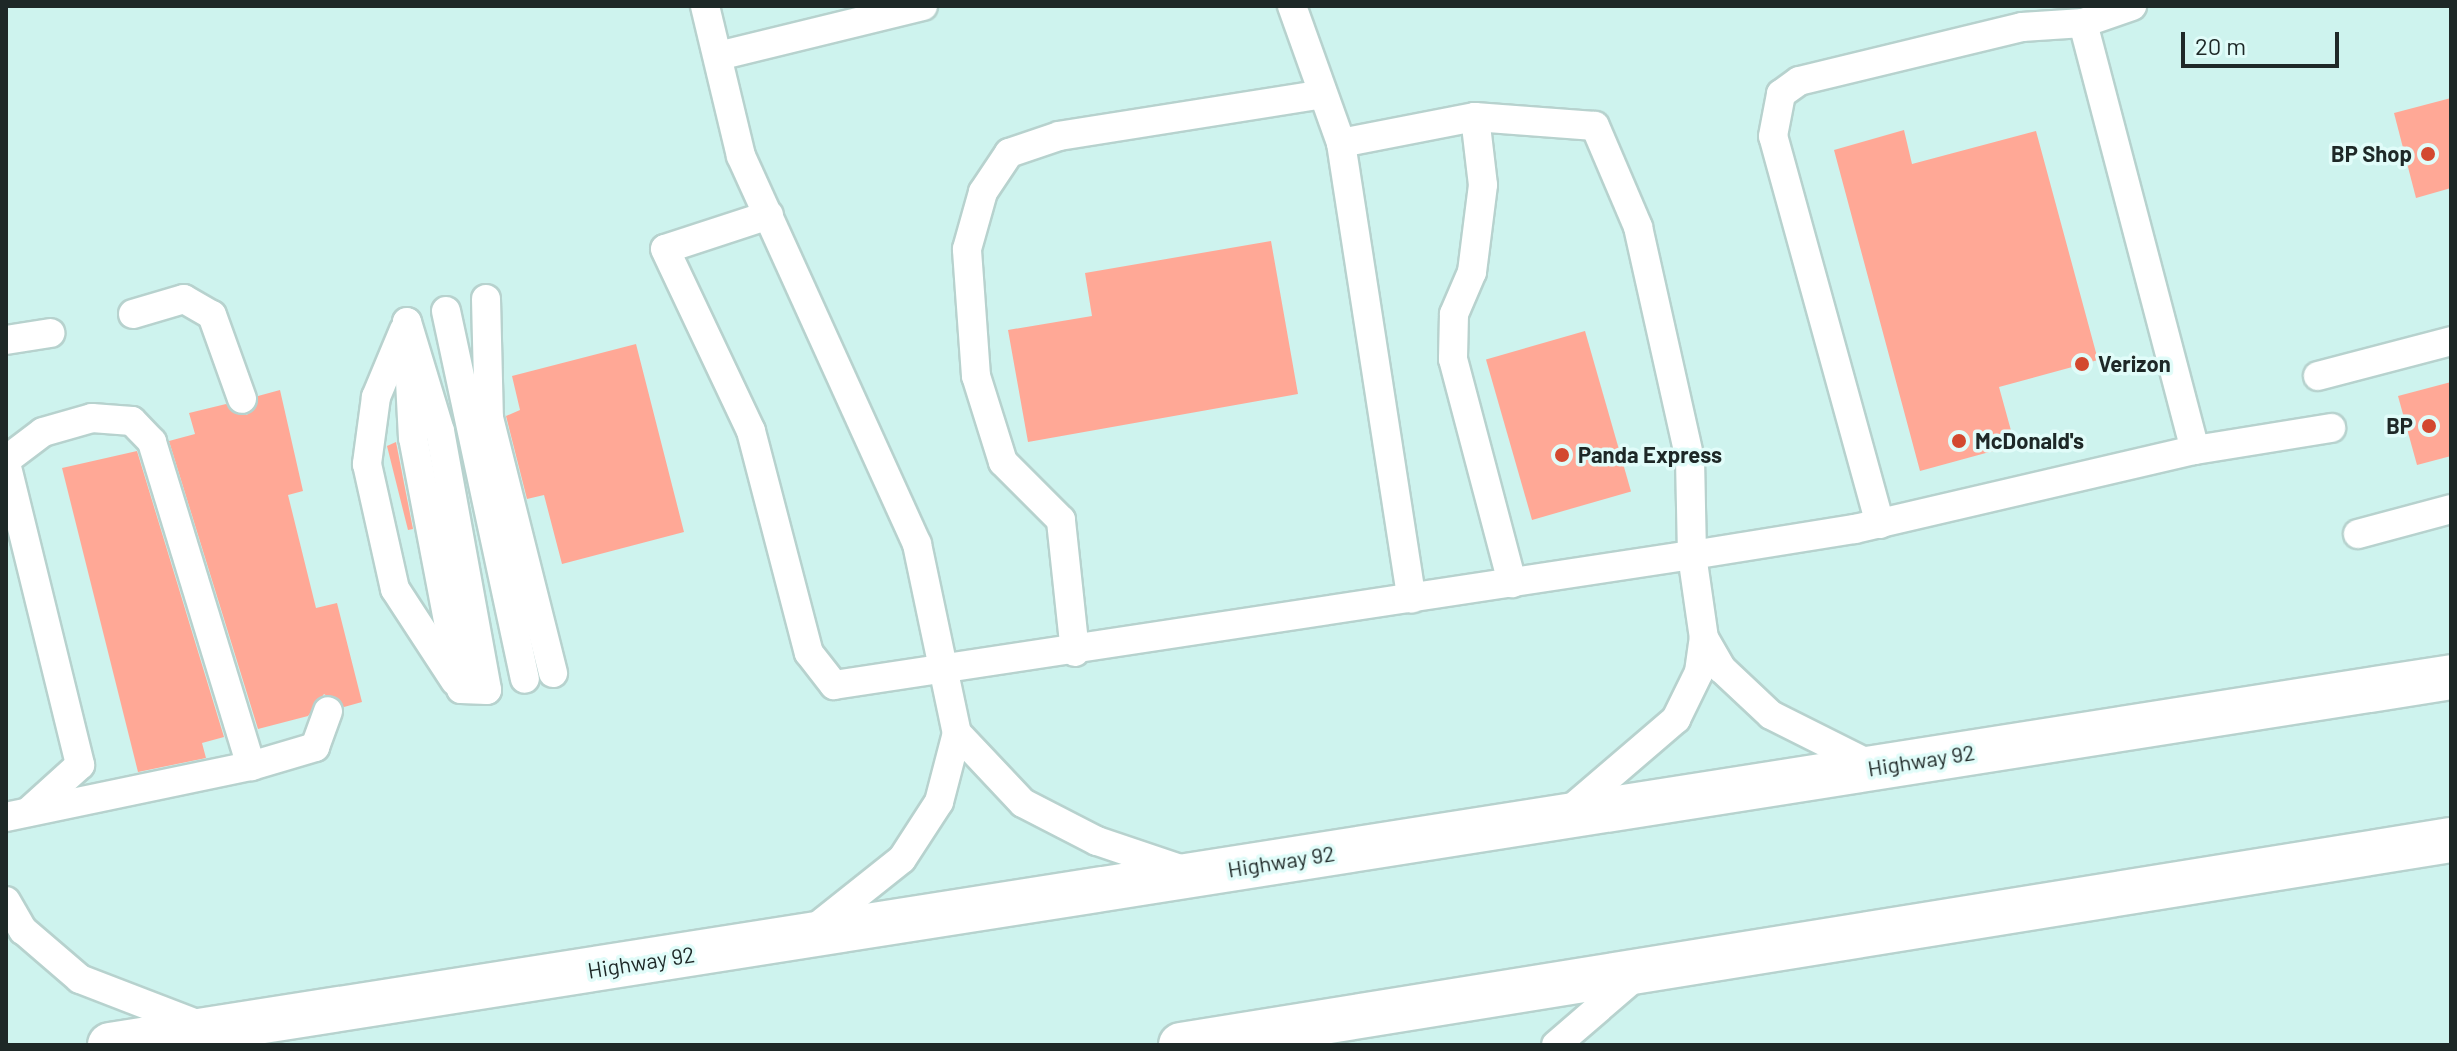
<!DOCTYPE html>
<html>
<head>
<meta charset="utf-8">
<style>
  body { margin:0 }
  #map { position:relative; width:2457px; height:1051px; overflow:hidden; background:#e1fcf9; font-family:Barlow,sans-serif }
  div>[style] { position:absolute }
  .built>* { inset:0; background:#cef3ee; transform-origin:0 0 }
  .building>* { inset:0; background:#ffa896; transform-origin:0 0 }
  .roads { filter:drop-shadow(2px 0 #b7d2ce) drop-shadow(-2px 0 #b7d2ce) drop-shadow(0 2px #b7d2ce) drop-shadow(0 -2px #b7d2ce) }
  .lane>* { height:28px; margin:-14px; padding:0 14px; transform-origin:14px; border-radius:14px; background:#fff }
  .primary>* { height:44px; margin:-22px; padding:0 22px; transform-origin:22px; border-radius:22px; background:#fff }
  .dots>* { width:22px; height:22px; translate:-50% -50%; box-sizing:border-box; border:4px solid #e1fcf9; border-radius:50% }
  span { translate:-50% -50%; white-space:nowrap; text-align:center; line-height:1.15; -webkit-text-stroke:7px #e1fcf9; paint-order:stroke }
  .poi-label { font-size:22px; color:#1e2827; font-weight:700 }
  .right { translate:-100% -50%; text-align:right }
  .left { translate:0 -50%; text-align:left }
  .street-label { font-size:22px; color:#1e2827 }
  .frame { position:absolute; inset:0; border:8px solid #1e2827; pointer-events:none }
  .scale { position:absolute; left:2181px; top:32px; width:158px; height:36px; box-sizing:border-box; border:4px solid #1e2827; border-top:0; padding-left:10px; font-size:24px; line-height:28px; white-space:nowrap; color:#1e2827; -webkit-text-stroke:6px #e1fcf9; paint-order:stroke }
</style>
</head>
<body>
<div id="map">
  <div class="built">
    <div style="left:6px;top:6px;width:2445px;height:1039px"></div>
  </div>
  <div class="building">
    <div style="clip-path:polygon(2451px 98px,2451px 188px,2416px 198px,2394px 113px)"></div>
    <div style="clip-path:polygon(1904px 130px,1912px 164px,2036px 131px,2098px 360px,1999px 387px,2015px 445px,1920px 471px,1834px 150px)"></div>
    <div style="clip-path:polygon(1271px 241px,1298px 394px,1028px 442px,1008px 330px,1092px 316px,1085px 273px)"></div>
    <div style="left:1585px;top:331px;width:167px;height:103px;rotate:74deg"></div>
    <div style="clip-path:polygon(636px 344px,684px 532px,562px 564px,544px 495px,527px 499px,506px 416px,520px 410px,512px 376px)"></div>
    <div style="clip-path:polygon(2451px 382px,2451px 456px,2417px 465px,2398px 396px)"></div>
    <div style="clip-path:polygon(280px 390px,303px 491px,288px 495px,316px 608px,337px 603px,362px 702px,344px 707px,324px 694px,308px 716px,258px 729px,169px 441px,195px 434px,189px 413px,226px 404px,247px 415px,258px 396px)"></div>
    <div style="clip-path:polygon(396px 442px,413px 529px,408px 530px,387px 446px)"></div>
    <div style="clip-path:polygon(137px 451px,224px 737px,202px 743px,206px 758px,138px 772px,62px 468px)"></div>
  </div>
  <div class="roads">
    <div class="lane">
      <div style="left:705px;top:6px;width:154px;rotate:76.5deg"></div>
      <div style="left:741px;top:156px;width:426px;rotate:65.6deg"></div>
      <div style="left:917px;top:544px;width:193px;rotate:78.1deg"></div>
      <div style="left:1292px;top:6px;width:145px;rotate:70.3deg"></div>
      <div style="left:1341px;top:143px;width:461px;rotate:81.2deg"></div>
      <div style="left:2083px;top:23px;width:441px;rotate:75.3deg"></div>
      <div style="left:718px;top:56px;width:211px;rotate:-13.7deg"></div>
      <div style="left:1475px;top:117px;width:68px;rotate:83.3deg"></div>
      <div style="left:1483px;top:185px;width:88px;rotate:97.2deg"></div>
      <div style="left:1472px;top:272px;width:46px;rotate:113.2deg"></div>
      <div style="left:1454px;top:314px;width:45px;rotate:91.3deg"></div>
      <div style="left:1453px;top:359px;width:232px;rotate:75.2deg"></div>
      <div style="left:1341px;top:143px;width:136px;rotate:-11deg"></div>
      <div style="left:1475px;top:117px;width:120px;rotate:4.3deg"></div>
      <div style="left:1595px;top:126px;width:110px;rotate:66.9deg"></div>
      <div style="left:1638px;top:227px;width:238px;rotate:77.4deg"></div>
      <div style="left:1690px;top:459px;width:96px;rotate:88.8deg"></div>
      <div style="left:1692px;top:555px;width:165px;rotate:-9.1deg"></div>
      <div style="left:1855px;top:529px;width:349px;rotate:-13.1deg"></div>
      <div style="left:2195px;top:450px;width:138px;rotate:-9.2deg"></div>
      <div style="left:769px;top:215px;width:109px;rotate:161.9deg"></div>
      <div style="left:665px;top:249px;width:201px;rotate:64.7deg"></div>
      <div style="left:751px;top:431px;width:229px;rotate:75.4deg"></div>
      <div style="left:809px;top:653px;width:41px;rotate:52deg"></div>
      <div style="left:834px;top:685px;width:868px;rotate:-8.62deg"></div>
      <div style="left:1692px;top:555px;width:84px;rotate:81.8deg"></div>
      <div style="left:486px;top:299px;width:119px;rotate:88.6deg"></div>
      <div style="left:489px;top:418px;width:263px;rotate:75.9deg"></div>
      <div style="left:446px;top:311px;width:376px;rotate:77.9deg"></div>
      <div style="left:133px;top:314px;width:53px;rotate:-16.4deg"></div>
      <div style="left:184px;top:299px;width:32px;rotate:30deg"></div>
      <div style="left:212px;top:315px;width:89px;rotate:70.3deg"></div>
      <div style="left:407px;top:322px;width:114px;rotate:73.2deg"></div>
      <div style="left:440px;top:431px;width:263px;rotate:79.7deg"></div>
      <div style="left:487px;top:690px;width:26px;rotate:-178deg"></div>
      <div style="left:461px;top:689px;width:256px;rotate:-100.8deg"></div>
      <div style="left:413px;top:438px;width:116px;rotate:-93deg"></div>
      <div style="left:404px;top:330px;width:73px;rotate:112.7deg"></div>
      <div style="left:376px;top:397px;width:68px;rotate:97.7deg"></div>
      <div style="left:367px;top:464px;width:128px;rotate:77.4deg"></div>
      <div style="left:395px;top:589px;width:110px;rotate:56.9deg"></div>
      <div style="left:6px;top:340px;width:45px;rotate:-9deg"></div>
      <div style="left:2318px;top:376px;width:138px;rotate:-14.7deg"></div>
      <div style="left:6px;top:460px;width:46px;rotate:-37.1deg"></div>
      <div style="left:43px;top:432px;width:51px;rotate:-15.9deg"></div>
      <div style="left:92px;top:418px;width:40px;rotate:4.3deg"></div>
      <div style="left:132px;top:421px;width:29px;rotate:46deg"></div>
      <div style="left:152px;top:442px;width:339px;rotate:73deg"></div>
      <div style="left:251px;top:766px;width:67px;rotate:-16.5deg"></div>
      <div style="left:315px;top:747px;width:38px;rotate:-70deg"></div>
      <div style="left:6px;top:463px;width:311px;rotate:76.2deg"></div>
      <div style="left:80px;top:765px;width:70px;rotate:137.9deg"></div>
      <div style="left:1880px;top:524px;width:402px;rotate:-105.4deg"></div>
      <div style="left:1773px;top:136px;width:43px;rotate:-79.2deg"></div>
      <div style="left:1781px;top:94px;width:22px;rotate:-36deg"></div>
      <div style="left:1799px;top:81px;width:229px;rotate:-13.6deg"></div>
      <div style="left:2022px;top:27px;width:61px;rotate:-3.8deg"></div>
      <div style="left:2083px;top:23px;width:52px;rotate:-19.1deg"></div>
      <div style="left:2358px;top:534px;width:96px;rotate:-15deg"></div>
      <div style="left:1075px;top:652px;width:133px;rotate:-96.1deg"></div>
      <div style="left:1061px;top:520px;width:82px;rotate:-135deg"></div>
      <div style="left:1003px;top:462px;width:90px;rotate:-107.4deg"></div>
      <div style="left:976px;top:376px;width:127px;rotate:-94.1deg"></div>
      <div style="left:967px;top:249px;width:59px;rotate:-74.3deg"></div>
      <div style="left:983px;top:192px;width:47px;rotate:-56.3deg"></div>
      <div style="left:1009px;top:153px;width:53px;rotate:-18.8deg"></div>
      <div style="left:1059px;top:136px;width:267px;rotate:-9deg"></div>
      <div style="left:1570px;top:810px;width:140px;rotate:-40.6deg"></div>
      <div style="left:1676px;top:719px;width:52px;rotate:-63.9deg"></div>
      <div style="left:1699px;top:672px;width:34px;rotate:-82deg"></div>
      <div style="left:1704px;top:638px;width:36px;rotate:60deg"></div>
      <div style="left:1722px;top:669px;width:67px;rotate:43.2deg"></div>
      <div style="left:1771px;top:715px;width:116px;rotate:26.6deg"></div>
      <div style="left:6px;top:817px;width:250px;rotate:-11.8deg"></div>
      <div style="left:6px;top:901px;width:34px;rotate:60deg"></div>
      <div style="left:23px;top:930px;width:75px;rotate:40.7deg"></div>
      <div style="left:80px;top:979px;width:128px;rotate:21.1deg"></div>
      <div style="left:814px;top:929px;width:112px;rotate:-38.5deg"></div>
      <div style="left:902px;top:859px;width:68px;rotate:-57deg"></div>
      <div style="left:939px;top:802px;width:71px;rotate:-75.4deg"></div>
      <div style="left:957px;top:733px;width:96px;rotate:46.7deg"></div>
      <div style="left:1023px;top:803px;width:83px;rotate:27.2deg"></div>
      <div style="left:1097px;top:841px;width:91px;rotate:18.6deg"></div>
      <div style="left:1556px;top:1045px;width:107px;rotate:-40.8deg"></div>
    </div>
    <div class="primary">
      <div style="left:110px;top:1045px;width:2370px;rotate:-8.93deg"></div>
      <div style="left:1181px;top:1045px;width:1286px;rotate:-9.17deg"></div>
    </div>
  </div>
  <div class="dots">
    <div style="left:2428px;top:154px;background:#d3482f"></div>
    <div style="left:2082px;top:364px;background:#d3482f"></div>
    <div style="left:2429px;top:426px;background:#d3482f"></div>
    <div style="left:1959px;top:441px;background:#d3482f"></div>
    <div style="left:1562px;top:455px;background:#d3482f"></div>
  </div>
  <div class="poi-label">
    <span class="right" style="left:2412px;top:154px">BP Shop</span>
    <span class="left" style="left:2098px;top:364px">Verizon</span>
    <span class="right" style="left:2413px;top:426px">BP</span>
    <span class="left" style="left:1975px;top:441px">McDonald's</span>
    <span class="left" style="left:1578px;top:455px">Panda Express</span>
  </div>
  <div class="street-label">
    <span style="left:1921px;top:760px;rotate:-9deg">Highway 92</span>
    <span style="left:1281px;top:861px;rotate:-9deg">Highway 92</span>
    <span style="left:641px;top:962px;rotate:-9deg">Highway 92</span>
  </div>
  <div class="frame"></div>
  <div class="scale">20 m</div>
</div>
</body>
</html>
